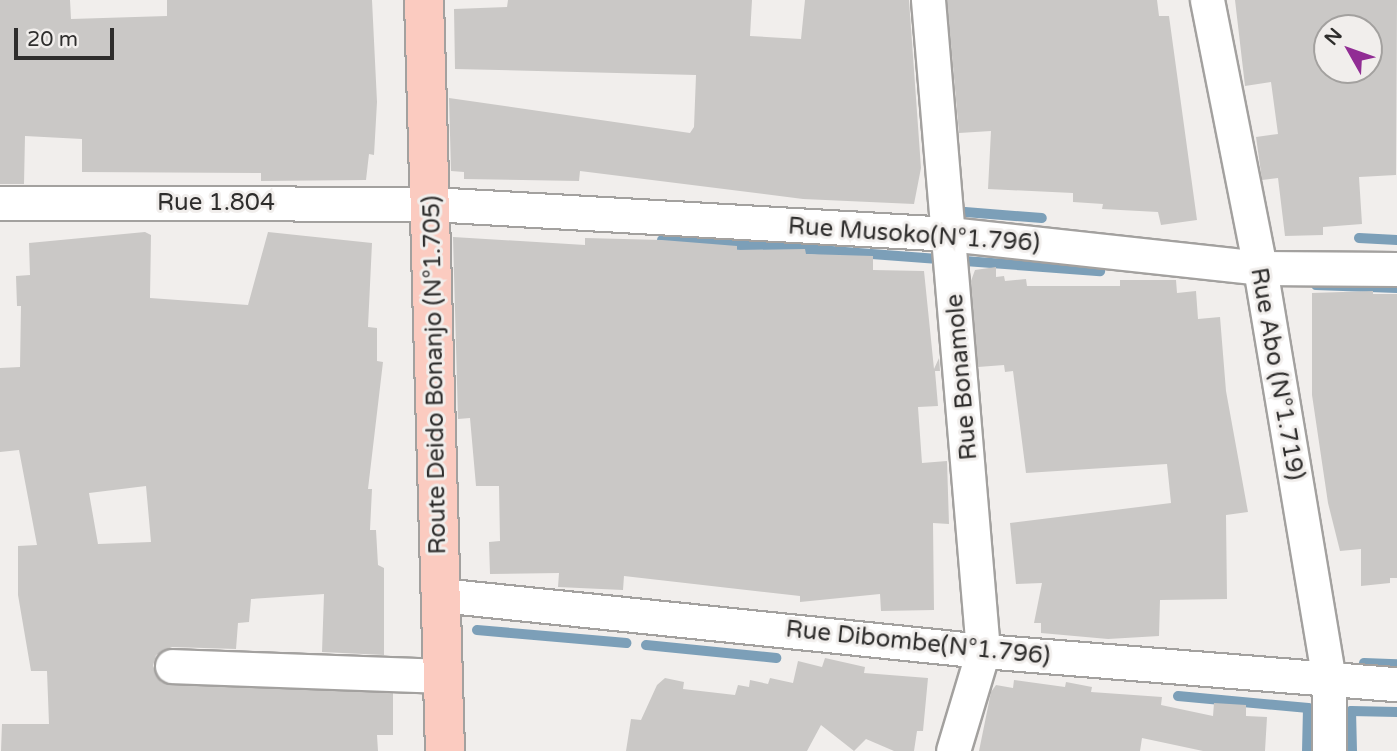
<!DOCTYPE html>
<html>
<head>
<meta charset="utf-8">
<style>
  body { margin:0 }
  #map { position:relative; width:1397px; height:751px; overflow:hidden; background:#f1eeec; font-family:"Varela Round",sans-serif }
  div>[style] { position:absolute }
  .stream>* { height:10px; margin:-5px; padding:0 5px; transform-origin:5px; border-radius:5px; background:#7c9fb8 }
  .building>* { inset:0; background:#cac8c6 }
  .roads { filter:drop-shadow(2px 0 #a3a19f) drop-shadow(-2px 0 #a3a19f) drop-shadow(0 2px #a3a19f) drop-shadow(0 -2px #a3a19f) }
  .minor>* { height:33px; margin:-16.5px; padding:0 16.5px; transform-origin:16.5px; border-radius:16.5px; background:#fff }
  .major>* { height:38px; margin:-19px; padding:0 19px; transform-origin:19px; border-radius:19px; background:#fbcbc0 }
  span { translate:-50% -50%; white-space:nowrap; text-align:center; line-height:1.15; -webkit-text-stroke:6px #f1eeec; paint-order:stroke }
  .street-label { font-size:24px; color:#2e2d2c }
  .north { position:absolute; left:1313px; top:14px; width:70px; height:70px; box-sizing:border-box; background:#f1eeec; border:2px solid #a3a19f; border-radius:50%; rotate:310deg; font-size:19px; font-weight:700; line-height:28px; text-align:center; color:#2e2d2c }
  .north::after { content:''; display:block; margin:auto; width:24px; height:32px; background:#912d94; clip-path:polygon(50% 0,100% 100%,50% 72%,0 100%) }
  .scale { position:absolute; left:14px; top:28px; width:100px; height:32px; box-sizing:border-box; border:4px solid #2e2d2c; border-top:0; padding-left:9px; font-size:21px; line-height:24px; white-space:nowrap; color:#2e2d2c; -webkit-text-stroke:5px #f1eeec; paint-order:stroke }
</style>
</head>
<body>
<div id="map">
  <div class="stream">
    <div style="left:965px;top:212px;width:77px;rotate:4.5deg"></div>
    <div style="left:1359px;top:238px;width:38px;rotate:3deg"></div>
    <div style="left:662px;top:240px;width:142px;rotate:3.6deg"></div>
    <div style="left:805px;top:249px;width:296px;rotate:4.3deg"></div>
    <div style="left:1316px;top:285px;width:81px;rotate:2.1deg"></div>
    <div style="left:477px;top:630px;width:150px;rotate:5deg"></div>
    <div style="left:646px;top:645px;width:131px;rotate:5.7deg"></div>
    <div style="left:1364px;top:663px;width:33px;rotate:2deg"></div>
    <div style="left:1178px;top:696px;width:131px;rotate:5.3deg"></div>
    <div style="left:1308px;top:708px;width:43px;rotate:91.3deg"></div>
    <div style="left:1352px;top:751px;width:40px;rotate:-91.4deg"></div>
    <div style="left:1351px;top:711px;width:46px;rotate:1.2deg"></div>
  </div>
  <div class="building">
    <div style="clip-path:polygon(0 0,70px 0,71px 19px,167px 16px,167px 0,372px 0,377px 102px,374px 155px,369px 154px,366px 180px,261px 181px,261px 173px,82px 172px,82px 139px,25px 136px,24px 184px,0 184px)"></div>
    <div style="clip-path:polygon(508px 0,752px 0,750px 36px,801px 39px,805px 0,909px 0,921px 168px,914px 204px,803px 199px,580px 171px,579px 181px,464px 179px,464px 172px,451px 171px,449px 98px,690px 133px,694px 127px,696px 75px,455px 69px,454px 9px,507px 7px)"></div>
    <div style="clip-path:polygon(947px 0,1157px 0,1159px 16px,1169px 16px,1197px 220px,1161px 225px,1158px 212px,1102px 209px,1103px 204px,1073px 202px,1073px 193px,988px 189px,991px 131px,959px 133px)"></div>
    <div style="clip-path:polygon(evenodd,1235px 0,1397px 0,1396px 175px,1359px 177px,1362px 224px,1323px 227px,1323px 235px,1285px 236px,1278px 178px,1262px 180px,1256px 137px,1278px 134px,1271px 82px,1245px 86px,1235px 0,1327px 28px,1369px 28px,1369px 70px,1327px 70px,1327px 28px)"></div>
    <div style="clip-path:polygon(evenodd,145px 232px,151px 235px,150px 298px,248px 305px,268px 232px,372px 243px,368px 327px,377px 328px,377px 361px,383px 362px,368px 489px,372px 489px,370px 530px,376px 530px,378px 565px,384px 568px,384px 655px,322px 652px,324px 594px,251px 599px,249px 622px,238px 623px,236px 649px,172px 647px,156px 655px,153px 666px,161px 682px,171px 685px,393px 693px,393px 735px,377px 735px,378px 751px,1px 751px,2px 724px,49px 724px,47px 671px,31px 671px,18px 595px,18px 546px,37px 545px,19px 450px,0 452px,0 368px,20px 367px,21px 306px,17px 306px,16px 276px,30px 275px,29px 243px,145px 232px,146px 486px,151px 542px,98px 544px,89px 493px,146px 486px)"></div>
    <div style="clip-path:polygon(453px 237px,585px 245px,585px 238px,662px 240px,737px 246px,737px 250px,805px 249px,806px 254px,873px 256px,873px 270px,924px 271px,934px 369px,939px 358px,940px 371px,935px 371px,938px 406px,918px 407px,922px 463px,947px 461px,949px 524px,933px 523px,934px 610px,881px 611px,880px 594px,800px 602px,800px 596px,624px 576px,623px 590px,558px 587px,559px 573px,490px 574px,489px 542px,500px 541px,499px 486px,476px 486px,470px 418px,458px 419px)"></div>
    <div style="clip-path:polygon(996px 267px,996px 277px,1004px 276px,1005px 281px,1026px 279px,1027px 286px,1120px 286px,1120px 280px,1176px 280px,1177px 293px,1196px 291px,1198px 319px,1220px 317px,1226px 391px,1248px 512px,1226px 515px,1227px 599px,1160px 600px,1159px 636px,1108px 639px,1041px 633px,1041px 623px,1034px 623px,1042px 583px,1016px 584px,1010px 523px,1171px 503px,1167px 464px,1026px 473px,1013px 371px,1005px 372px,1004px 365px,978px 367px,971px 281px,975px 270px)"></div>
    <div style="clip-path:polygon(1373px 291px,1373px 294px,1397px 294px,1397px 578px,1390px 578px,1390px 583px,1361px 586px,1361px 549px,1340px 551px,1328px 503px,1312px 395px,1312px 293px)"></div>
    <div style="clip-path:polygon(825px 658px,865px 667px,864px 673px,928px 678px,923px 731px,917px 731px,914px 751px,894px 751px,866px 739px,854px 751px,821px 725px,807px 751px,626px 751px,631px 719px,641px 720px,657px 685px,665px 678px,684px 682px,683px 689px,735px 695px,738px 685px,749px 687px,750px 680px,768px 684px,770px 678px,793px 683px,798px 661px,822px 667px)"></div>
    <div style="clip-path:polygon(1014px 680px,1065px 687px,1066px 682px,1092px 687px,1091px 692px,1162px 697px,1161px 705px,1213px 716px,1214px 703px,1246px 705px,1246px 716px,1267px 717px,1265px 751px,1203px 751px,1142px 738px,1140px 751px,979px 751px,991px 692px,996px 685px,1013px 688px)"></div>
  </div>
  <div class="roads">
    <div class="minor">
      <div style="left:928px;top:0;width:653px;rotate:85.17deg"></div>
      <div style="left:983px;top:651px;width:104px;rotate:106.7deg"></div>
      <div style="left:1207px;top:0;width:273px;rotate:78.8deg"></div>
      <div style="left:1260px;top:268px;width:420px;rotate:80.5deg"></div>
      <div style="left:1329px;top:682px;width:69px;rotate:90deg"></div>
      <div style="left:0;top:203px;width:431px;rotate:0.1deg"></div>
      <div style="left:431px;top:204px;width:519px;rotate:3.31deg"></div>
      <div style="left:949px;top:234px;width:313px;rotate:6.2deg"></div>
      <div style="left:1260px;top:268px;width:137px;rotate:0.4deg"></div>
      <div style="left:440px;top:595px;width:546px;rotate:5.89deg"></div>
      <div style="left:983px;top:651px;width:415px;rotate:4.6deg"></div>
      <div style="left:172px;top:666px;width:270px;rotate:2.1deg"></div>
    </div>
    <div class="major">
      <div style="left:424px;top:0;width:751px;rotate:88.4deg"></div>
    </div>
  </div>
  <div class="street-label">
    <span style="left:216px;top:203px">Rue 1.804</span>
    <span style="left:914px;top:235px;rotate:4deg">Rue Musoko(N°1.796)</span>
    <span style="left:1277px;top:374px;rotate:80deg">Rue Abo (N°1.719)</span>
    <span style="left:435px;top:375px;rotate:-91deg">Route Deido Bonanjo (N°1.705)</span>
    <span style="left:962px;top:377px;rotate:-95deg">Rue Bonamole</span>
    <span style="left:918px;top:643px;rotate:6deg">Rue Dibombe(N°1.796)</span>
  </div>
  <div class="north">N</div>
  <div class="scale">20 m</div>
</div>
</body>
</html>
